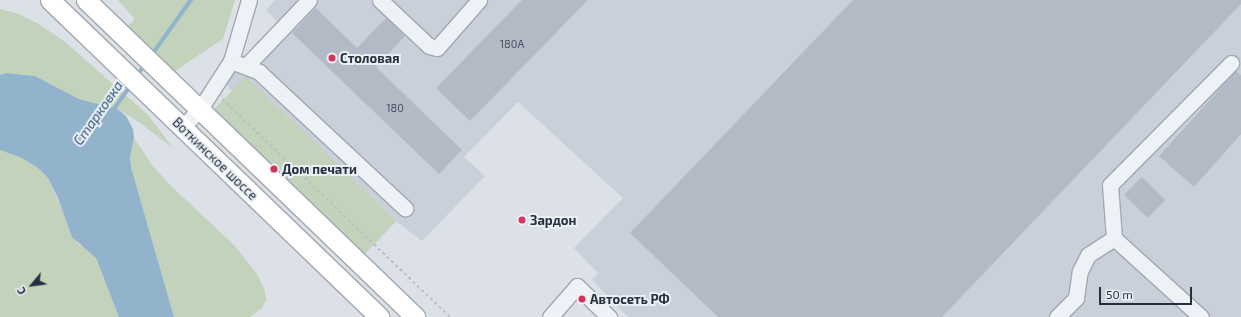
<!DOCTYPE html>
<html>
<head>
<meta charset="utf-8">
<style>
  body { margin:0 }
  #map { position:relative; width:1241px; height:317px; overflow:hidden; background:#dbe1e7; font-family:"Exo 2",sans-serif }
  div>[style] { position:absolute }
  .built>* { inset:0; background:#c9d0da }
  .green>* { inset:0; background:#c3d2bb; transform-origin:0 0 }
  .water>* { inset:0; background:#92b3cc }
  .stream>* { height:3.5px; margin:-1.75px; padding:0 1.75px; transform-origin:1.75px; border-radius:1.75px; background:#92b3cc }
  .building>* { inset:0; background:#b2bac5; transform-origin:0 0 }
  .path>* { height:2px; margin-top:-1px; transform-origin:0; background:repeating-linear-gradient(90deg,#b9bfc6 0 3px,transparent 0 6px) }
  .roads { filter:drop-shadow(1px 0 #a0a8b1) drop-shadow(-1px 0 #a0a8b1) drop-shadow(0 1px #a0a8b1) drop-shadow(0 -1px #a0a8b1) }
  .minor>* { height:15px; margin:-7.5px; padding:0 7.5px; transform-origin:7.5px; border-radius:7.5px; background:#eef1f5 }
  .major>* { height:19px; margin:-9.5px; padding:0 9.5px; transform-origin:9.5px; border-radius:9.5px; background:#fff }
  .dots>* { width:11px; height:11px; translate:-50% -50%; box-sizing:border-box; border:2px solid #ebf0f5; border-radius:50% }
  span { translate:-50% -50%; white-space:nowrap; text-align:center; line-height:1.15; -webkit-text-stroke:4px #ebf0f5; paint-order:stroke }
  .number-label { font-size:11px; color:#485260 }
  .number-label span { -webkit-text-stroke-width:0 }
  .poi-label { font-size:13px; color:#24303f; font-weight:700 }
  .left { translate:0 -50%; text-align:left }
  .street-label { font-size:13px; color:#24303f }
  .water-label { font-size:14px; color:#2a5277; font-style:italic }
  .north { position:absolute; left:12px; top:265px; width:40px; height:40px; -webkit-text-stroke:3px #ebf0f5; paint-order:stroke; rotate:241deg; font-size:11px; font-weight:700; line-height:16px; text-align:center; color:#24303f }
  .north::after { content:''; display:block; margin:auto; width:14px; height:18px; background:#24303f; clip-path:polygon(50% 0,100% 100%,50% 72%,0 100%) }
  .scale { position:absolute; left:1099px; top:287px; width:93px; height:18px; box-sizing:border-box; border:2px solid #24303f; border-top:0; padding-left:5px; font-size:12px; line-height:14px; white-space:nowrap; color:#24303f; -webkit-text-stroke:3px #ebf0f5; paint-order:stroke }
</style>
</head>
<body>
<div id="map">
  <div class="built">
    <div style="clip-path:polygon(275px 0,1241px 0,1241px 317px,628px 317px,592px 280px,598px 273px,574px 248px,623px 198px,518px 102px,464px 157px,485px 176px,422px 241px,396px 221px,246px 77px,232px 91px,223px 81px,278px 23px,266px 10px)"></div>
  </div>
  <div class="green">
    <div style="clip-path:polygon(118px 0,235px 0,223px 39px,169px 75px,125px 29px,135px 19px)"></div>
    <div style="clip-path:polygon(0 9px,19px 14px,37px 23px,64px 41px,148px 115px,173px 148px,136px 120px,117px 109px,79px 99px,35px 76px,6px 73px,0 75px)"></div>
    <div style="left:246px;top:76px;width:209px;height:50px;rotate:44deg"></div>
    <div style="clip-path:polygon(134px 138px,152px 165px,170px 185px,234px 245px,257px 274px,265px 291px,266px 300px,262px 308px,253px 315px,250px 317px,174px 317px,131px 167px,130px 157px)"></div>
    <div style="clip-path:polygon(0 150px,22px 158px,38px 168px,48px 178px,78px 244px,88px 249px,96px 258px,119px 317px,0 317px)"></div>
  </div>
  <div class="water">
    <div style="clip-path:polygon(6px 73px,35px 76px,79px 99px,117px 109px,126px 116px,133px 129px,134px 138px,130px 157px,131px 167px,174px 317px,119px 317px,96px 258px,72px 237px,58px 198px,48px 178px,38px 168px,22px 158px,0 150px,0 75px)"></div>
  </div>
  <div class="stream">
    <div style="left:151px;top:56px;width:69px;rotate:-54.5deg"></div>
    <div style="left:137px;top:76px;width:14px;rotate:-56deg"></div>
    <div style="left:112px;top:112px;width:32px;rotate:-55deg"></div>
  </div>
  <div class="building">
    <div style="clip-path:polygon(522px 0,588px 0,470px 121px,436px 88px)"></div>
    <div style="clip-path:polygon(853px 0,1241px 0,1241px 4px,942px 317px,718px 317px,630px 233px)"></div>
    <div style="clip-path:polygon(316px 8px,357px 48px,386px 18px,405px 36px,376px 67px,462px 150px,439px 174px,292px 33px)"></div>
    <div style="clip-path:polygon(1236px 71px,1241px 75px,1241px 134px,1194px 187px,1159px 156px)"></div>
    <div style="left:1142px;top:177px;width:33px;height:25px;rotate:45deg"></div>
  </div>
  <div class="path">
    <div style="left:222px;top:99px;width:315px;rotate:43.7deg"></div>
  </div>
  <div class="roads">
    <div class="minor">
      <div style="left:380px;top:0;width:67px;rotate:43.2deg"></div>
      <div style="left:429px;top:46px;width:8px;rotate:14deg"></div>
      <div style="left:437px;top:48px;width:64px;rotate:-48.8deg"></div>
      <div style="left:231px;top:61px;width:30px;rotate:21deg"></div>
      <div style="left:259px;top:72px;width:200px;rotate:43deg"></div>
      <div style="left:246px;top:66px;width:91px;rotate:-46.3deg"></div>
      <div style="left:182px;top:128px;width:26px;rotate:-47deg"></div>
      <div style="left:200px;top:109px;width:57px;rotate:-57.1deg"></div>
      <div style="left:231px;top:61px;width:64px;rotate:-73.6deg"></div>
      <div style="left:550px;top:317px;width:41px;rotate:-48.9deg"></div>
      <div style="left:577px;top:286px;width:45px;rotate:44.1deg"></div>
      <div style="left:1057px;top:317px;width:27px;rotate:-45deg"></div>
      <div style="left:1076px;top:298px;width:27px;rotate:-82deg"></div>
      <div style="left:1080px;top:271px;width:18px;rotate:-63deg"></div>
      <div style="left:1088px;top:255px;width:31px;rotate:-33deg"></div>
      <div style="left:1201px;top:317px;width:118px;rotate:-137.8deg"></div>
      <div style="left:1114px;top:238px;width:53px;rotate:-94.3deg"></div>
      <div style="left:1110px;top:185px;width:172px;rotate:-45.2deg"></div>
    </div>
    <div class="major">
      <div style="left:50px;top:0;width:457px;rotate:43.9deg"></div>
      <div style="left:86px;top:0;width:457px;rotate:43.9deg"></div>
    </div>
  </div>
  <div class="dots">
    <div style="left:332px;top:58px;background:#db3159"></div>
    <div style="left:274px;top:169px;background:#db3159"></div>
    <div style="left:522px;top:220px;background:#db3159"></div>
    <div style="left:582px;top:299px;background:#db3159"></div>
  </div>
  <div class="number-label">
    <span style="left:512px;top:44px">180А</span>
    <span style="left:395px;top:108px">180</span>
  </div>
  <div class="poi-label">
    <span class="left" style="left:340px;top:58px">Столовая</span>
    <span class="left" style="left:282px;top:169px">Дом печати</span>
    <span class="left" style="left:530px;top:220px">Зардон</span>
    <span class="left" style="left:590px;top:299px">Автосеть РФ</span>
  </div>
  <div class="street-label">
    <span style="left:215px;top:159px;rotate:44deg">Воткинское шоссе</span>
  </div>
  <div class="water-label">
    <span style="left:98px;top:113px;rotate:-55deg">Старковка</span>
  </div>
  <div class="north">С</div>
  <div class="scale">50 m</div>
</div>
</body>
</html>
